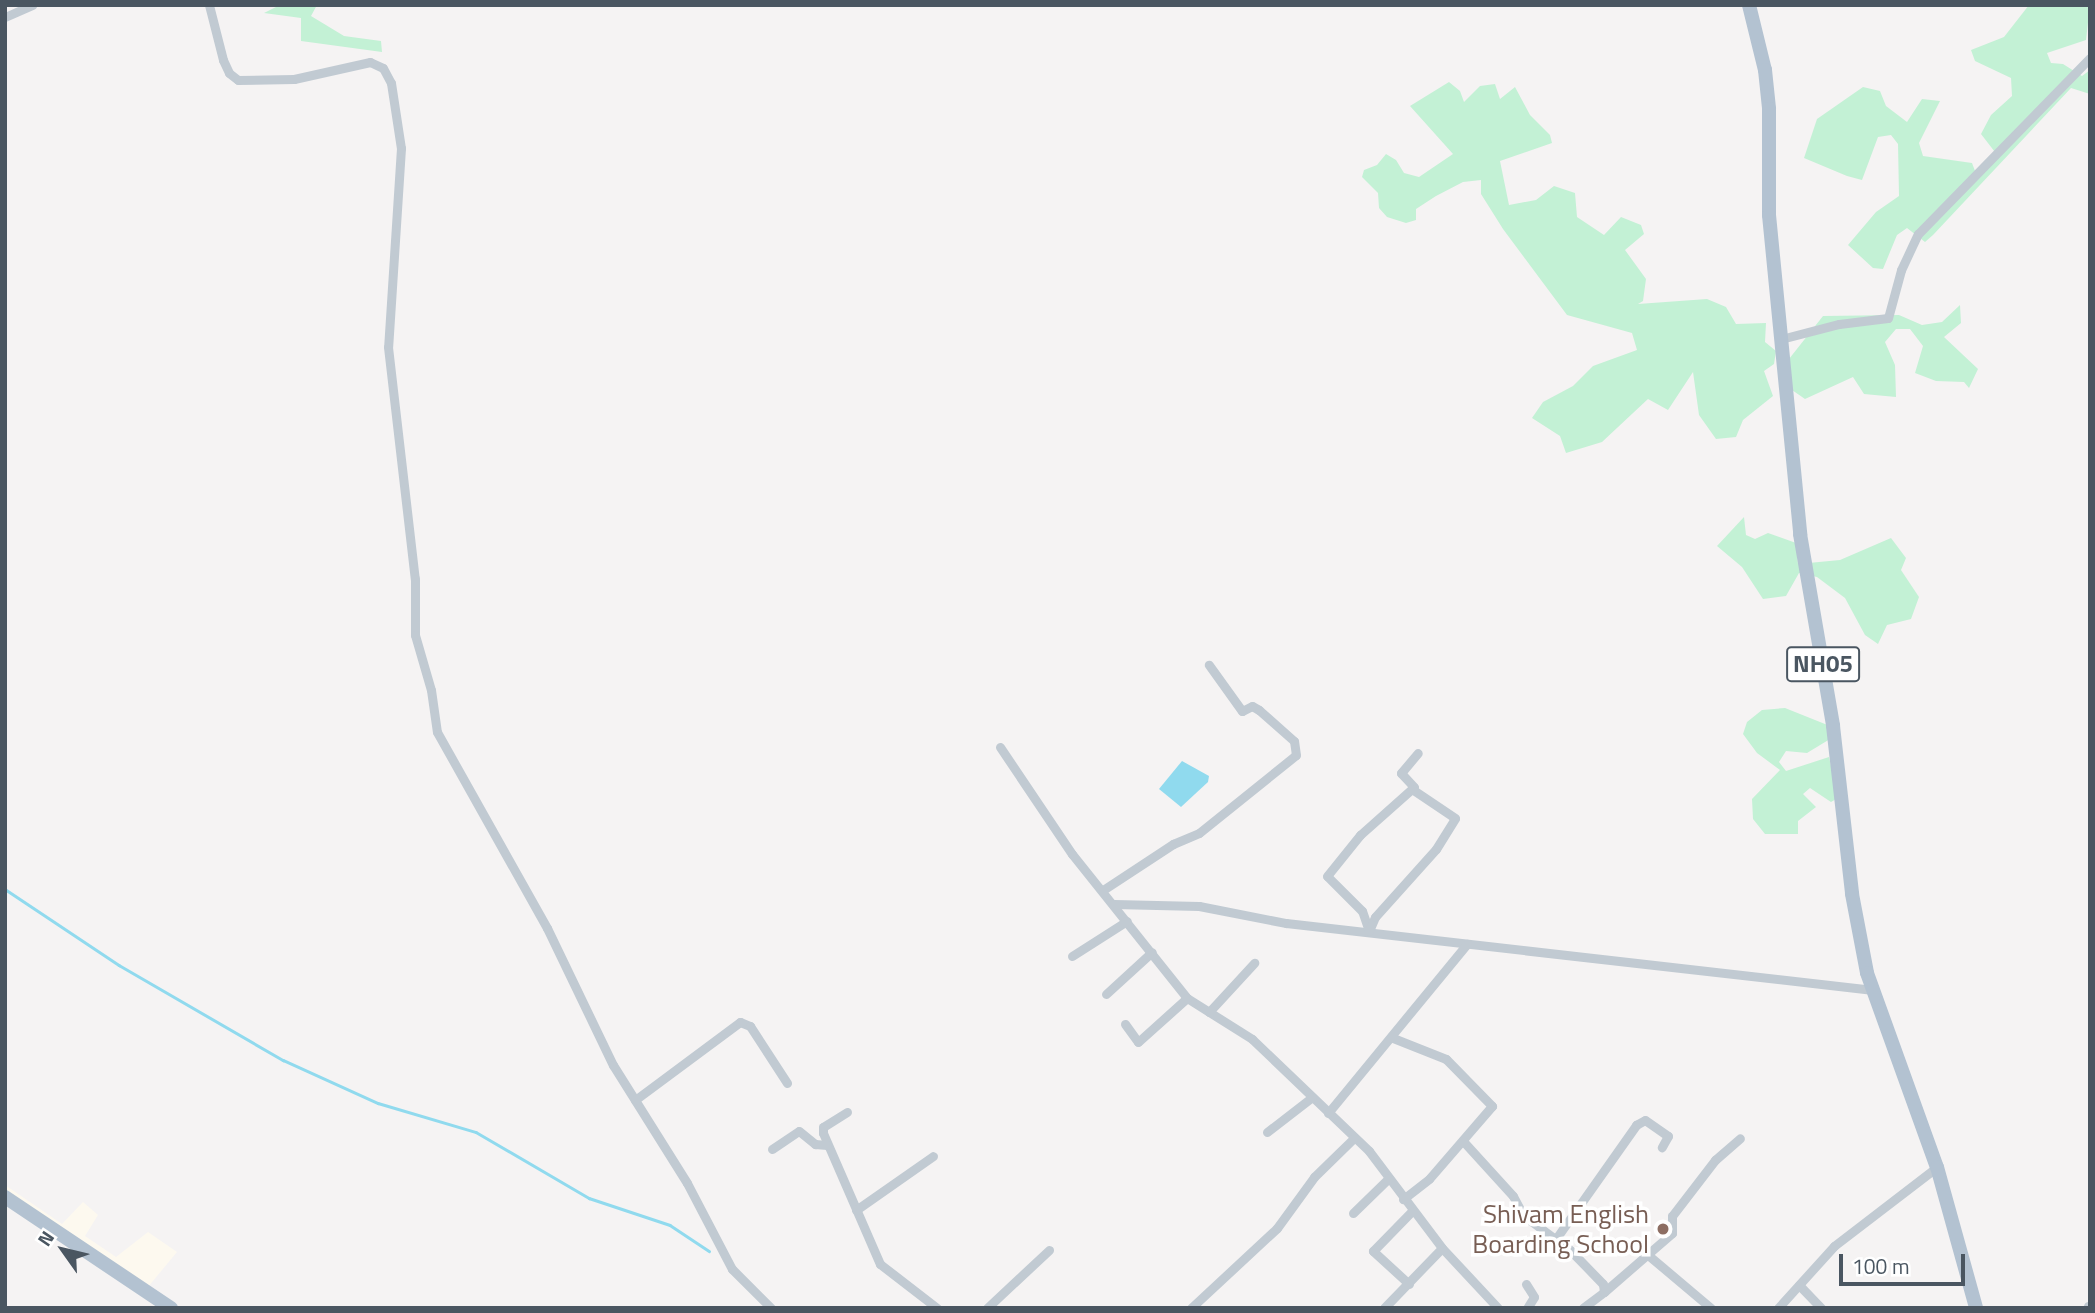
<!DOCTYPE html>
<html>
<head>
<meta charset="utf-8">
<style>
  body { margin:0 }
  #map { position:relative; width:2095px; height:1313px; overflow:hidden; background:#f5f3f3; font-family:"Titillium Web",sans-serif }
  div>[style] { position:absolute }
  .commercial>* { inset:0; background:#fdf9ef }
  .green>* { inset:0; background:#c3f1d5 }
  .water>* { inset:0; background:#90daee }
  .stream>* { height:2.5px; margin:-1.25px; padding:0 1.25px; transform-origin:1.25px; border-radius:1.25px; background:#90daee }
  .street>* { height:9px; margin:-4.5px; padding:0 4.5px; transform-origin:4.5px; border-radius:4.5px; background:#c1cad2 }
  .primary>* { height:14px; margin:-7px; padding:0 7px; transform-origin:7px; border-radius:7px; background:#b3c2d1 }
  .dots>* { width:19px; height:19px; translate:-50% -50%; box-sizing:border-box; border:4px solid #fff; border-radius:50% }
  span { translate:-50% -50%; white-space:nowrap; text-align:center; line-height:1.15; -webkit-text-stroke:7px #fff; paint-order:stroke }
  .shield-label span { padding:2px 5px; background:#fff; border:2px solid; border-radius:5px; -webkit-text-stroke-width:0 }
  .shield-label { font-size:24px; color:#4a5661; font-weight:700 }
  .education-label { font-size:26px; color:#785e54 }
  .right { translate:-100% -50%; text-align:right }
  .frame { position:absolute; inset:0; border:7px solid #4a5661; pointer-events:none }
  .north { position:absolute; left:28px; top:1215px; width:70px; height:70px; -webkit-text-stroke:5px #fff; paint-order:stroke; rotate:304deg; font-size:19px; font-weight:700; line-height:28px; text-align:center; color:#4a5661 }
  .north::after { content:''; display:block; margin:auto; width:24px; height:32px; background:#4a5661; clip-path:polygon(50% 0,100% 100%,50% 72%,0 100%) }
  .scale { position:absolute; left:1839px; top:1254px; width:126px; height:32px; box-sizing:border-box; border:4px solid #4a5661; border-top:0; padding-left:9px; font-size:21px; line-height:24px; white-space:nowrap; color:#4a5661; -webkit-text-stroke:5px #fff; paint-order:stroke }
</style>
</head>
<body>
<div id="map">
  <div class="commercial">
    <div style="clip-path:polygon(5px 1185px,62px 1224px,83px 1202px,98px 1215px,85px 1236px,116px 1257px,148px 1232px,177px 1252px,143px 1293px,5px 1205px)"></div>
  </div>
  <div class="green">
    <div style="clip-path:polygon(280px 5px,317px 5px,311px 16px,344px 36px,381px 41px,382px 52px,301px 41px,301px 18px,264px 13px)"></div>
    <div style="clip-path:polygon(2029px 5px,2090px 5px,2086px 40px,2047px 53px,2051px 63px,2063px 64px,2082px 76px,2090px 70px,2090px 94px,2071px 88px,1933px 235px,1925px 242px,1907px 228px,1897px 235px,1883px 269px,1873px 268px,1848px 245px,1876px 212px,1899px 196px,1898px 144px,1891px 135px,1878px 137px,1862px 180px,1847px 176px,1804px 158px,1817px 119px,1863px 87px,1880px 91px,1886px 106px,1907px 122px,1922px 99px,1940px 101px,1919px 143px,1923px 156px,1972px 163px,1978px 179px,1998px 156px,1981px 134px,1991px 115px,2012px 96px,2011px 78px,1975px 61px,1971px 50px,2004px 37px)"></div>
    <div style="clip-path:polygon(1449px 82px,1460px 91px,1464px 102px,1480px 86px,1495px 84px,1500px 99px,1515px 87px,1530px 115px,1550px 135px,1552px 143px,1500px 161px,1509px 205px,1536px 200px,1554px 186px,1575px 193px,1577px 217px,1604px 235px,1621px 217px,1641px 225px,1644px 234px,1625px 250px,1646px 279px,1643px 301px,1638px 304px,1707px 299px,1726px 307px,1736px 324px,1766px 323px,1765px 342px,1776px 351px,1774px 364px,1764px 371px,1773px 396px,1743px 420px,1736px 437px,1716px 439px,1699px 415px,1693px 372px,1668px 410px,1648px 399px,1602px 442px,1566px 453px,1560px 436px,1532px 418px,1543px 402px,1573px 386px,1593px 366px,1637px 350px,1632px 333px,1567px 315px,1503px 229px,1481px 194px,1481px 180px,1463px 182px,1436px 196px,1416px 209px,1416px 220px,1406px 223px,1387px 217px,1379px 208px,1378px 193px,1362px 177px,1364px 170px,1377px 165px,1386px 154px,1396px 160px,1404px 173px,1419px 177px,1453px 154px,1410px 106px)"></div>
    <div style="clip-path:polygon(1960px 305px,1961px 323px,1944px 337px,1978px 369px,1969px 388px,1964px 382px,1936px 381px,1915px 373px,1923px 346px,1910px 329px,1896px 329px,1885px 342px,1895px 365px,1896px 397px,1864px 394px,1853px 377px,1805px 399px,1792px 390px,1789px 359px,1823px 316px,1899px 315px,1922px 325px,1942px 322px)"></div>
    <div style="clip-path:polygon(1744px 517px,1746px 535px,1755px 539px,1768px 533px,1796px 543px,1798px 564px,1840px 560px,1891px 538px,1906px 558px,1901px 570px,1919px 597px,1911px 619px,1887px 625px,1878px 644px,1865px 635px,1845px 598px,1817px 577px,1799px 573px,1786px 596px,1763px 599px,1742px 567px,1717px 546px)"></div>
    <div style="clip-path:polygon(1785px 708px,1830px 726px,1830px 739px,1807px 753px,1786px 751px,1779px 762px,1786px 771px,1829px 757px,1838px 798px,1831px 802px,1810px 788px,1803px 794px,1816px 807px,1798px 821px,1798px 834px,1765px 834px,1753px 819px,1752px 799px,1780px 770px,1757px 753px,1743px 734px,1747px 722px,1762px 710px)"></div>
  </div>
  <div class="water">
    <div style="clip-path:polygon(1182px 761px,1209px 776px,1208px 782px,1181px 807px,1159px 789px)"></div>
  </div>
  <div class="stream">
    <div style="left:5px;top:889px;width:137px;rotate:33.7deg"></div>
    <div style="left:119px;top:965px;width:190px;rotate:30.1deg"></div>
    <div style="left:283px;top:1060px;width:104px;rotate:24.4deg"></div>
    <div style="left:378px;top:1103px;width:102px;rotate:16.5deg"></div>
    <div style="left:476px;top:1132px;width:131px;rotate:30.3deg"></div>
    <div style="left:589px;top:1198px;width:85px;rotate:18.4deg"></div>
    <div style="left:670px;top:1225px;width:47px;rotate:33.7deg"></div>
  </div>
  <div class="street">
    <div style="left:209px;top:5px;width:57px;rotate:75.7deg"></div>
    <div style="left:223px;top:60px;width:14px;rotate:65deg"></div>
    <div style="left:229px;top:73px;width:11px;rotate:38deg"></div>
    <div style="left:238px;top:80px;width:56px;rotate:-1deg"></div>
    <div style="left:294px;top:79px;width:78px;rotate:-12.6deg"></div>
    <div style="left:370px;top:62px;width:14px;rotate:25deg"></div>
    <div style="left:383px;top:68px;width:17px;rotate:62deg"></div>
    <div style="left:391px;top:83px;width:66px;rotate:81.3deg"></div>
    <div style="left:401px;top:148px;width:199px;rotate:93.7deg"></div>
    <div style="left:388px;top:347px;width:234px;rotate:83.4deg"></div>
    <div style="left:415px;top:579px;width:56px;rotate:90deg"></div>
    <div style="left:415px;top:635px;width:57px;rotate:73.8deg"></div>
    <div style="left:431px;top:690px;width:42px;rotate:81.9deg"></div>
    <div style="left:437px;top:732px;width:225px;rotate:60.7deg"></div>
    <div style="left:547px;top:928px;width:152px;rotate:64.3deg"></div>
    <div style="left:613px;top:1065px;width:139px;rotate:57.9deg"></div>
    <div style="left:687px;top:1183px;width:97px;rotate:62.4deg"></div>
    <div style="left:732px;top:1269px;width:55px;rotate:45deg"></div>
    <div style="left:5px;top:17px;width:30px;rotate:-24deg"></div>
    <div style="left:1781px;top:339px;width:60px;rotate:-14.5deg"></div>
    <div style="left:1839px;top:324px;width:49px;rotate:-7deg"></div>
    <div style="left:1888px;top:318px;width:50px;rotate:-74.8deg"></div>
    <div style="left:1901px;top:270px;width:40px;rotate:-65deg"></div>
    <div style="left:1918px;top:234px;width:246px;rotate:-45.7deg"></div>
    <div style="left:1000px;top:747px;width:129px;rotate:56.1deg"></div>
    <div style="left:1072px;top:854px;width:184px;rotate:51.4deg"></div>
    <div style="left:1187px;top:998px;width:77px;rotate:32.2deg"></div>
    <div style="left:1252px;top:1039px;width:162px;rotate:43.7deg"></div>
    <div style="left:1369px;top:1151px;width:121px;rotate:53deg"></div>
    <div style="left:1442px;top:1248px;width:82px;rotate:47deg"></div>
    <div style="left:1103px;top:890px;width:84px;rotate:-33.3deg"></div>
    <div style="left:1173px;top:844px;width:28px;rotate:-23deg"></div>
    <div style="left:1199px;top:833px;width:124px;rotate:-38.8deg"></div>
    <div style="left:1296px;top:755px;width:14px;rotate:-98deg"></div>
    <div style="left:1294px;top:741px;width:47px;rotate:-138.5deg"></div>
    <div style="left:1259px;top:710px;width:8px;rotate:-150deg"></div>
    <div style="left:1252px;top:706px;width:11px;rotate:153deg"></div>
    <div style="left:1242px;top:711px;width:57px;rotate:-125.7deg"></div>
    <div style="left:1114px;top:904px;width:85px;rotate:1.3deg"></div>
    <div style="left:1199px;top:906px;width:89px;rotate:11.1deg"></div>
    <div style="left:1286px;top:923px;width:591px;rotate:6.51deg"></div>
    <div style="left:1369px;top:931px;width:21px;rotate:-109deg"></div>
    <div style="left:1362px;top:911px;width:49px;rotate:-135deg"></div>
    <div style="left:1327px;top:876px;width:53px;rotate:-51.2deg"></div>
    <div style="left:1360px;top:835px;width:72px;rotate:-41.6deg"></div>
    <div style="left:1414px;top:787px;width:19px;rotate:-133deg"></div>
    <div style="left:1401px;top:773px;width:26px;rotate:-50deg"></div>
    <div style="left:1369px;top:931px;width:15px;rotate:-67deg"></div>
    <div style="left:1375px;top:917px;width:91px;rotate:-48.1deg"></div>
    <div style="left:1436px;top:849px;width:36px;rotate:-58deg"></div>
    <div style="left:1455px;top:818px;width:52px;rotate:-146deg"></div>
    <div style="left:1072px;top:956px;width:65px;rotate:-32.5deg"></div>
    <div style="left:1106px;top:994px;width:62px;rotate:-42.4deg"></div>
    <div style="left:1209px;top:1012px;width:67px;rotate:-47.4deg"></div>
    <div style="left:1125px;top:1024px;width:22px;rotate:54deg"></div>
    <div style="left:1138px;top:1042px;width:66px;rotate:-41.9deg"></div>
    <div style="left:1393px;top:1038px;width:57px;rotate:21.6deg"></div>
    <div style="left:1446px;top:1059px;width:66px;rotate:45.6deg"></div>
    <div style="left:1492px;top:1106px;width:96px;rotate:130.8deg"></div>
    <div style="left:1429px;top:1179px;width:33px;rotate:142deg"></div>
    <div style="left:635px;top:1100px;width:131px;rotate:-36.6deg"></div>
    <div style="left:740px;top:1022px;width:11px;rotate:22deg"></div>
    <div style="left:750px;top:1026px;width:68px;rotate:57deg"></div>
    <div style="left:847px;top:1112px;width:28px;rotate:148deg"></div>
    <div style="left:823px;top:1127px;width:6px;rotate:90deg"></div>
    <div style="left:823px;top:1133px;width:143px;rotate:66.5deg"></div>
    <div style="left:880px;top:1264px;width:72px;rotate:37.7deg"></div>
    <div style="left:1328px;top:1113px;width:219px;rotate:-50.6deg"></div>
    <div style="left:1267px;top:1132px;width:56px;rotate:-37.7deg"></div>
    <div style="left:1463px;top:1141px;width:74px;rotate:47.7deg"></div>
    <div style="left:1513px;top:1196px;width:21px;rotate:62deg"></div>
    <div style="left:1523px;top:1215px;width:59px;rotate:36.7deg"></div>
    <div style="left:1570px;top:1250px;width:47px;rotate:45.9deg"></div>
    <div style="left:1603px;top:1284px;width:8px;rotate:83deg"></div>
    <div style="left:1604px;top:1292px;width:26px;rotate:143deg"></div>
    <div style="left:772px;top:1149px;width:32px;rotate:-34deg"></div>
    <div style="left:799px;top:1131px;width:21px;rotate:39deg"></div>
    <div style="left:815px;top:1144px;width:12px;rotate:5deg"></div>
    <div style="left:856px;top:1210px;width:94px;rotate:-35deg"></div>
    <div style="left:1353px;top:1213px;width:49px;rotate:-44.2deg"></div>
    <div style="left:1555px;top:1240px;width:141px;rotate:-54.8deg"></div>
    <div style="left:1636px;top:1125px;width:10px;rotate:-29deg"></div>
    <div style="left:1645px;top:1120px;width:28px;rotate:35deg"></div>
    <div style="left:1668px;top:1136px;width:13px;rotate:119deg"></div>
    <div style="left:1648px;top:1255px;width:82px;rotate:40.1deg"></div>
    <div style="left:1409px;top:1284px;width:49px;rotate:-137.5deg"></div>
    <div style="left:1373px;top:1251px;width:56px;rotate:-45.7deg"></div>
    <div style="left:1526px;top:1284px;width:15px;rotate:58deg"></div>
    <div style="left:1534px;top:1297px;width:13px;rotate:122deg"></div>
    <div style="left:1799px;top:1285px;width:32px;rotate:46deg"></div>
    <div style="left:1604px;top:1292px;width:90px;rotate:-40.9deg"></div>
    <div style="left:1672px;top:1233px;width:17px;rotate:-90deg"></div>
    <div style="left:1672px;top:1216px;width:71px;rotate:-52.5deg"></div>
    <div style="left:1715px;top:1160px;width:33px;rotate:-41deg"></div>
    <div style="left:2088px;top:1306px;width:2px;rotate:27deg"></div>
    <div style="left:987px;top:1308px;width:85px;rotate:-43.1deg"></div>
    <div style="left:1191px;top:1308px;width:117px;rotate:-42.9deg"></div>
    <div style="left:1277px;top:1228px;width:63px;rotate:-54deg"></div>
    <div style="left:1314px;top:1177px;width:56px;rotate:-44.3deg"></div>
    <div style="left:1384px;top:1308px;width:83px;rotate:-46deg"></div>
    <div style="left:1778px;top:1308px;width:84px;rotate:-47.9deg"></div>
    <div style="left:1834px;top:1246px;width:130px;rotate:-37.5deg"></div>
  </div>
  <div class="primary">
    <div style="left:1749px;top:5px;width:67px;rotate:76.2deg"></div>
    <div style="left:1765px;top:70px;width:39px;rotate:84deg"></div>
    <div style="left:1769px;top:109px;width:106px;rotate:90deg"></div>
    <div style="left:1769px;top:215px;width:321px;rotate:84.4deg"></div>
    <div style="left:1800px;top:534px;width:195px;rotate:80.2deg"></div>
    <div style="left:1833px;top:726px;width:169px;rotate:83.5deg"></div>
    <div style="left:1852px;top:894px;width:80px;rotate:79.2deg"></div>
    <div style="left:1867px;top:973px;width:206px;rotate:70.2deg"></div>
    <div style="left:1937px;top:1167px;width:146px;rotate:74.5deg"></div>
    <div style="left:5px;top:1197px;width:200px;rotate:33.8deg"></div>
  </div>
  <div class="dots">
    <div style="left:1663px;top:1229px;background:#8d6e63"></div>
  </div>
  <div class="shield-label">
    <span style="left:1823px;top:664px">NH05</span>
  </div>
  <div class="education-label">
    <span class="right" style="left:1649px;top:1229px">Shivam English<br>Boarding School</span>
  </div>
  <div class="frame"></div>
  <div class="north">N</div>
  <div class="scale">100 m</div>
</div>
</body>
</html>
